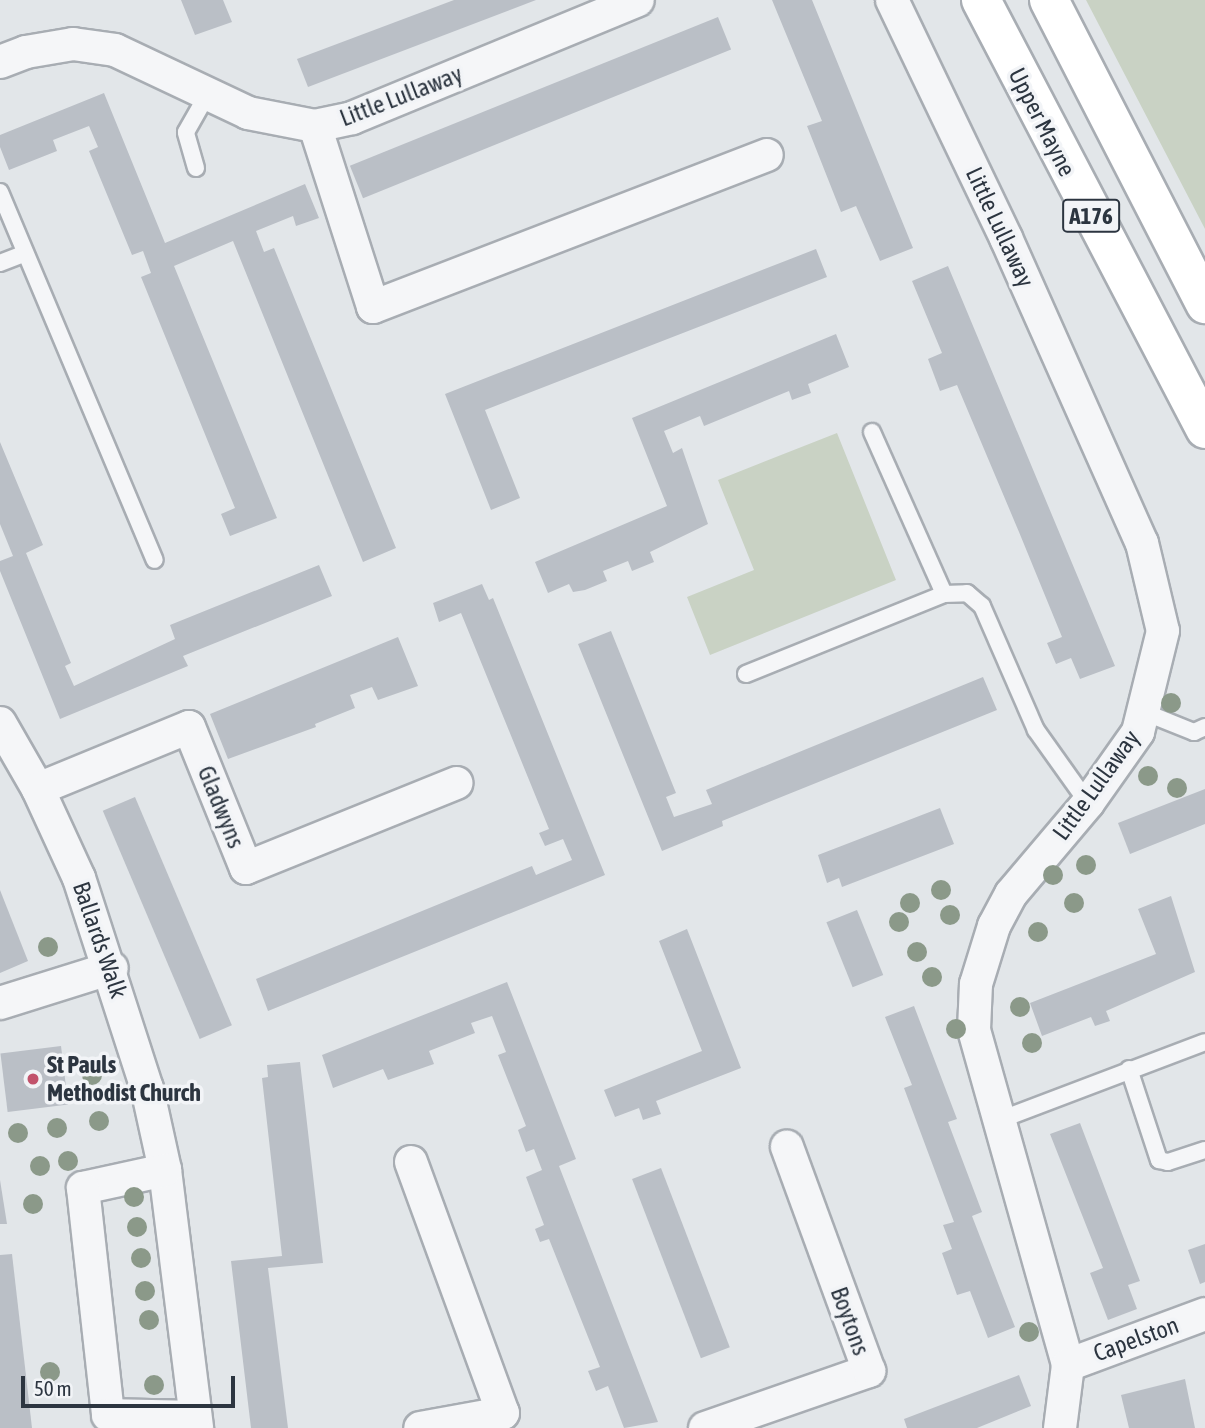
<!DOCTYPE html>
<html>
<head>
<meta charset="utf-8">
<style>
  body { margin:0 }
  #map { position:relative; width:1205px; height:1428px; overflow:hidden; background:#e2e6e9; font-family:"Asap Condensed",sans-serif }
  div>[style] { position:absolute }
  .green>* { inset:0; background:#c9d2c4 }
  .building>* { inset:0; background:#babfc6; transform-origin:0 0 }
  .roads { filter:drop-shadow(2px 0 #a8adb3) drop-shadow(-2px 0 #a8adb3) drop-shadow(0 2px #a8adb3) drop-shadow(0 -2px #a8adb3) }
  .lane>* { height:16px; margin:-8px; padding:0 8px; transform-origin:8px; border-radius:8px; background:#f5f6f8 }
  .street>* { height:32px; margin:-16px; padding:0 16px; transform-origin:16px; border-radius:16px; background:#f5f6f8 }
  .primary>* { height:38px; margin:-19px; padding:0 19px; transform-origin:19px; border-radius:19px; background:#fff }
  .trees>* { width:20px; height:20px; margin:-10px; border-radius:50%; background:#8b9989 }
  .dots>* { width:19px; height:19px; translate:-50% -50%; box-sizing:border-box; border:4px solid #f2f4f7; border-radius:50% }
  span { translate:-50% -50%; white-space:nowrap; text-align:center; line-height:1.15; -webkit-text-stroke:7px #f2f4f7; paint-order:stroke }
  .shield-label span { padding:2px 5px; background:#f2f4f7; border:2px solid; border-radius:5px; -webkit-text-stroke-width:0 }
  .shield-label { font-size:23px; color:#2c3540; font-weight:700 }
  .street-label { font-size:24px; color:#2c3540 }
  .poi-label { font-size:24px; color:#2c3540; font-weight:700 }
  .left { translate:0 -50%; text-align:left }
  .scale { position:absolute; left:21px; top:1376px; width:214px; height:32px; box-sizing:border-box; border:4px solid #2c3540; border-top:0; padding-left:9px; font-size:21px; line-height:24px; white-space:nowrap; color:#2c3540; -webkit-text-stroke:5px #f2f4f7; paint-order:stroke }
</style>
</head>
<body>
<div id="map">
  <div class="green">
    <div style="clip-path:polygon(1086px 0,1205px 0,1205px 229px,1204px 227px)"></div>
    <div style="clip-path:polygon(837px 433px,896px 580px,710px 655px,687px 597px,754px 570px,718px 480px)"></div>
  </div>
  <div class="building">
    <div style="clip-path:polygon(181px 0,223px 0,232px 22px,195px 35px)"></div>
    <div style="clip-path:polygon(454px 0,536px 0,308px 87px,297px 59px)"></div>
    <div style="clip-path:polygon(772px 0,812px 0,913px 248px,880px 261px,856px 206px,841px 212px,807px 126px,822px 121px)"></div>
    <div style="left:718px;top:17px;width:35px;height:397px;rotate:68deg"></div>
    <div style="clip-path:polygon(104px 93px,165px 243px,305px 184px,319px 218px,296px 226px,293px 216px,256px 231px,264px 252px,274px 248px,396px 548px,363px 562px,233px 241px,174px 266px,277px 518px,230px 536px,221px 514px,235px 508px,141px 277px,151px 273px,143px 251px,132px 255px,89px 151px,98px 147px,89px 126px,53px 140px,57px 151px,9px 170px,0 147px,0 135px)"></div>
    <div style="clip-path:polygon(816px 249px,827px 277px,485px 410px,520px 498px,491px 510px,445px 394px)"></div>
    <div style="clip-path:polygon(948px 266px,1115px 666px,1080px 679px,1071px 658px,1056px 664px,1047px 643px,1062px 637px,1019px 532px,957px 385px,940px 391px,928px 359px,942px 353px,912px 281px)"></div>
    <div style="clip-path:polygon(836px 334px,849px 367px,808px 384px,811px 393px,792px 400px,789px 391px,704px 426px,700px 416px,664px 431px,673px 453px,682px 448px,708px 524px,650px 552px,654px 562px,632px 571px,628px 561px,603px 571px,607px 581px,585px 590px,573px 592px,569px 584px,548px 593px,535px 562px,667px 506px,632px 418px)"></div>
    <div style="clip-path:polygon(0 442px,43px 545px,26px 553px,71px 663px,65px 666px,74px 686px,175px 639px,170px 625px,319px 565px,332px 596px,183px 656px,188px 666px,60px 719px,0 571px,0 561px,13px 556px,0 524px)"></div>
    <div style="clip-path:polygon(482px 584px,489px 600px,493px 598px,605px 875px,268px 1011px,256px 979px,532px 866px,536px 875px,572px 860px,563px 839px,545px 846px,539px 833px,549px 829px,461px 613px,439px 622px,433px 603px)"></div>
    <div style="clip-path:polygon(611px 631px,676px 793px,666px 797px,674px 817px,712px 804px,706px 790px,983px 677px,997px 710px,722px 821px,723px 826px,662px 851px,578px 644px)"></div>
    <div style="clip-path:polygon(398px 637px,418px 686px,378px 700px,372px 687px,350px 695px,355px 708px,315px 724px,316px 727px,228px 759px,210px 714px)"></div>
    <div style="clip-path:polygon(1205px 789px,1205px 824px,1130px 854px,1118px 823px)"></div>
    <div style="left:135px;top:797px;width:248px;height:35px;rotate:67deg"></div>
    <div style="clip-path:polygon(940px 808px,954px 844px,842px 887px,839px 878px,827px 883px,818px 855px)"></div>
    <div style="clip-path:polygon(0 890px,28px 961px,0 973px)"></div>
    <div style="clip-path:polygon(1171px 896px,1195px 972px,1106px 1011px,1110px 1021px,1095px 1026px,1091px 1017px,1042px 1036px,1030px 1003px,1156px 954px,1138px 909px)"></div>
    <div style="left:857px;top:910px;width:70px;height:33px;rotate:68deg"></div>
    <div style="clip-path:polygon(687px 929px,741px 1068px,656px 1101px,661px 1114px,643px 1120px,639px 1108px,615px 1117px,604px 1090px,702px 1051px,659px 941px)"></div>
    <div style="clip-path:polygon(507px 982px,576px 1159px,559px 1166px,658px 1422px,624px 1428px,608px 1386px,596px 1391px,588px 1371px,600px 1367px,549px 1239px,540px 1242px,535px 1229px,544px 1225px,526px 1177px,542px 1170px,534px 1149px,526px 1152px,518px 1130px,526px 1126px,498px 1055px,506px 1052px,492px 1016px,471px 1023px,475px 1033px,429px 1051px,434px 1064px,388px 1080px,383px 1069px,333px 1088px,322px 1055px)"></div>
    <div style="clip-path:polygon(914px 1006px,957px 1119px,948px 1122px,982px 1212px,972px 1216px,1015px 1327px,988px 1338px,970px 1291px,957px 1295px,942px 1253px,952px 1249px,943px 1225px,954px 1222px,904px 1088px,912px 1085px,885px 1017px)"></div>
    <div style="left:61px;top:1046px;width:59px;height:61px;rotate:83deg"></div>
    <div style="clip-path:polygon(300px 1062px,323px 1263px,268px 1268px,288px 1428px,251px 1428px,231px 1261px,282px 1256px,262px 1078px,268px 1077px,267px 1065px)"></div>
    <div style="clip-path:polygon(1080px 1123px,1140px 1281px,1128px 1285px,1137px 1309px,1108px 1320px,1090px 1273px,1103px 1268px,1050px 1134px)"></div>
    <div style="left:661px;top:1168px;width:192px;height:31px;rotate:69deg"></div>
    <div style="clip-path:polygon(0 1180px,7px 1224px,0 1224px)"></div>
    <div style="clip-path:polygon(1205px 1244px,1205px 1282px,1200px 1284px,1188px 1250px)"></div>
    <div style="clip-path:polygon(12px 1254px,32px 1428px,0 1428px,0 1255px)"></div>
    <div style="clip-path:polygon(1019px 1375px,1031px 1406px,977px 1428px,907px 1428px,904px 1419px)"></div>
    <div style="clip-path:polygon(1185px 1379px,1195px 1428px,1129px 1428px,1121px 1395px)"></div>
  </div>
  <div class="roads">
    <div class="lane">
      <div style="left:196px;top:168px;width:37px;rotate:-106deg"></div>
      <div style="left:186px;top:132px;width:43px;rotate:-60.4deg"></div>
      <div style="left:0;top:192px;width:399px;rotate:67.2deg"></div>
      <div style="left:0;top:263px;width:25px;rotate:-21deg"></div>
      <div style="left:872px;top:432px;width:177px;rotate:66deg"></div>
      <div style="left:746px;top:674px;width:214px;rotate:-22deg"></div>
      <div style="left:944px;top:594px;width:23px;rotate:-2deg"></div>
      <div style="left:967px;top:593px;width:20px;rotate:41deg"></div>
      <div style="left:982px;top:606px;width:135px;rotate:66.5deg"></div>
      <div style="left:1036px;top:730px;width:90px;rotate:54.5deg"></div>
      <div style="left:1144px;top:712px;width:54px;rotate:21.8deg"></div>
      <div style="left:1194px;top:732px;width:12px;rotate:-24deg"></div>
      <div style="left:1129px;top:1069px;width:96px;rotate:71.8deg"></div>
      <div style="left:1159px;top:1160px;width:9px;rotate:13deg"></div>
      <div style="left:1168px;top:1162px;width:39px;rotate:-18deg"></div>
      <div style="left:997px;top:1121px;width:222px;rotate:-20.8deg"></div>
    </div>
    <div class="street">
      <div style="left:892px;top:0;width:264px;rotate:64.4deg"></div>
      <div style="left:1006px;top:238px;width:334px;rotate:66deg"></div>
      <div style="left:1142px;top:543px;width:90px;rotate:76.6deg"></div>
      <div style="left:1163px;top:631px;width:104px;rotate:103.9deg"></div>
      <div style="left:1138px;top:732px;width:87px;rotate:125.2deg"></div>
      <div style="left:1088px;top:803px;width:119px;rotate:130.2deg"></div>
      <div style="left:1011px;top:894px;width:36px;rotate:118deg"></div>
      <div style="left:994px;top:926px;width:61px;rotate:107.2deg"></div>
      <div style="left:976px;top:984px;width:46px;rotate:92.5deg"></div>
      <div style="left:974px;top:1030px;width:348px;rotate:74.3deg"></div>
      <div style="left:1068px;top:1365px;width:64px;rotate:97.2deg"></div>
      <div style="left:0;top:62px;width:28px;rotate:-21deg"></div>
      <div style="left:26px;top:52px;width:48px;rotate:-9.7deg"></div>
      <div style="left:73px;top:44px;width:42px;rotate:8.1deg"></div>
      <div style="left:115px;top:50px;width:147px;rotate:25.3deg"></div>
      <div style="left:248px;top:113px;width:68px;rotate:11deg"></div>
      <div style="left:315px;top:126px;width:38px;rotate:-12deg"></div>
      <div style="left:352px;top:118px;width:309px;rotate:-22.4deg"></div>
      <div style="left:315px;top:126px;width:190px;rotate:72.2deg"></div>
      <div style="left:373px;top:307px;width:422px;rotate:-21.1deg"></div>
      <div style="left:0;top:723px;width:76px;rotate:60.1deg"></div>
      <div style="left:38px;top:789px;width:98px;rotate:65.3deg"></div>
      <div style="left:79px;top:878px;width:221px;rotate:72.1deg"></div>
      <div style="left:147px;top:1088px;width:84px;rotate:77.6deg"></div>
      <div style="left:165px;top:1170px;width:260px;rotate:82.9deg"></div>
      <div style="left:38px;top:789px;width:163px;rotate:-22.3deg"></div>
      <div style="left:189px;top:727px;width:152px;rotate:68deg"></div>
      <div style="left:246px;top:868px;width:227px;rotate:-22deg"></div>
      <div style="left:0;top:1003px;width:117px;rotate:-17.4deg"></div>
      <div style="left:411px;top:1162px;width:267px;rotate:69.9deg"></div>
      <div style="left:503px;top:1413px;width:84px;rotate:169.8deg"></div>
      <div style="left:165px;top:1170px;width:84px;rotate:167.6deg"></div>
      <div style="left:83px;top:1188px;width:228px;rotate:83.7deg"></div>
      <div style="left:108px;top:1415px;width:87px;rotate:1.3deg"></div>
      <div style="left:1068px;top:1365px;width:146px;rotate:-20.4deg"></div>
      <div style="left:705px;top:1428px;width:174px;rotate:-19.2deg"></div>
      <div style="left:869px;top:1371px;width:239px;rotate:-110.1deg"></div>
    </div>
    <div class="primary">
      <div style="left:981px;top:0;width:484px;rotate:62.4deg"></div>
      <div style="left:1049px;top:0;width:342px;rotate:62.8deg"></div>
    </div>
  </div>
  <div class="trees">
    <div style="left:1171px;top:703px"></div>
    <div style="left:1148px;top:776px"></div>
    <div style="left:1177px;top:788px"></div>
    <div style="left:1086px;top:865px"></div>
    <div style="left:1053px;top:875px"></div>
    <div style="left:941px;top:890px"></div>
    <div style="left:910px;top:903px"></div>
    <div style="left:1074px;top:903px"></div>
    <div style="left:950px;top:915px"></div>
    <div style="left:899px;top:922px"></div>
    <div style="left:1038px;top:932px"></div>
    <div style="left:48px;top:947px"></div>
    <div style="left:917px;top:952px"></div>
    <div style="left:932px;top:977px"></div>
    <div style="left:1020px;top:1007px"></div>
    <div style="left:956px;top:1029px"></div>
    <div style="left:1032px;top:1043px"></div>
    <div style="left:92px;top:1075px"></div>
    <div style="left:99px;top:1121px"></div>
    <div style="left:57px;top:1128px"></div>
    <div style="left:18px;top:1133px"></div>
    <div style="left:68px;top:1161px"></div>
    <div style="left:40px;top:1166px"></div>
    <div style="left:134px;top:1197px"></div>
    <div style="left:33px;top:1204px"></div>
    <div style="left:137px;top:1227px"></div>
    <div style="left:141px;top:1258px"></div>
    <div style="left:145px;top:1291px"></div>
    <div style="left:149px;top:1320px"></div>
    <div style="left:1029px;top:1332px"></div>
    <div style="left:50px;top:1372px"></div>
    <div style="left:154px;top:1385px"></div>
  </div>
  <div class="dots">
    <div style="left:33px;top:1079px;background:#c2536c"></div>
  </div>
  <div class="shield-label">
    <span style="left:1091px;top:216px">A176</span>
  </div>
  <div class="street-label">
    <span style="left:401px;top:96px;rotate:-21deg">Little Lullaway</span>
    <span style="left:1042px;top:122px;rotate:63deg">Upper Mayne</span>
    <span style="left:1000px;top:227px;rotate:65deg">Little Lullaway</span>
    <span style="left:1096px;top:785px;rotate:-54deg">Little Lullaway</span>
    <span style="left:221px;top:807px;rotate:68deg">Gladwyns</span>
    <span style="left:100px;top:940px;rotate:71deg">Ballards Walk</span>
    <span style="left:850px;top:1321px;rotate:70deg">Boytons</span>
    <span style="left:1136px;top:1339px;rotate:-20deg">Capelston</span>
  </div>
  <div class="poi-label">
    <span class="left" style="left:47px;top:1079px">St Pauls<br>Methodist Church</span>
  </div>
  <div class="scale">50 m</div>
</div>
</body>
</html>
